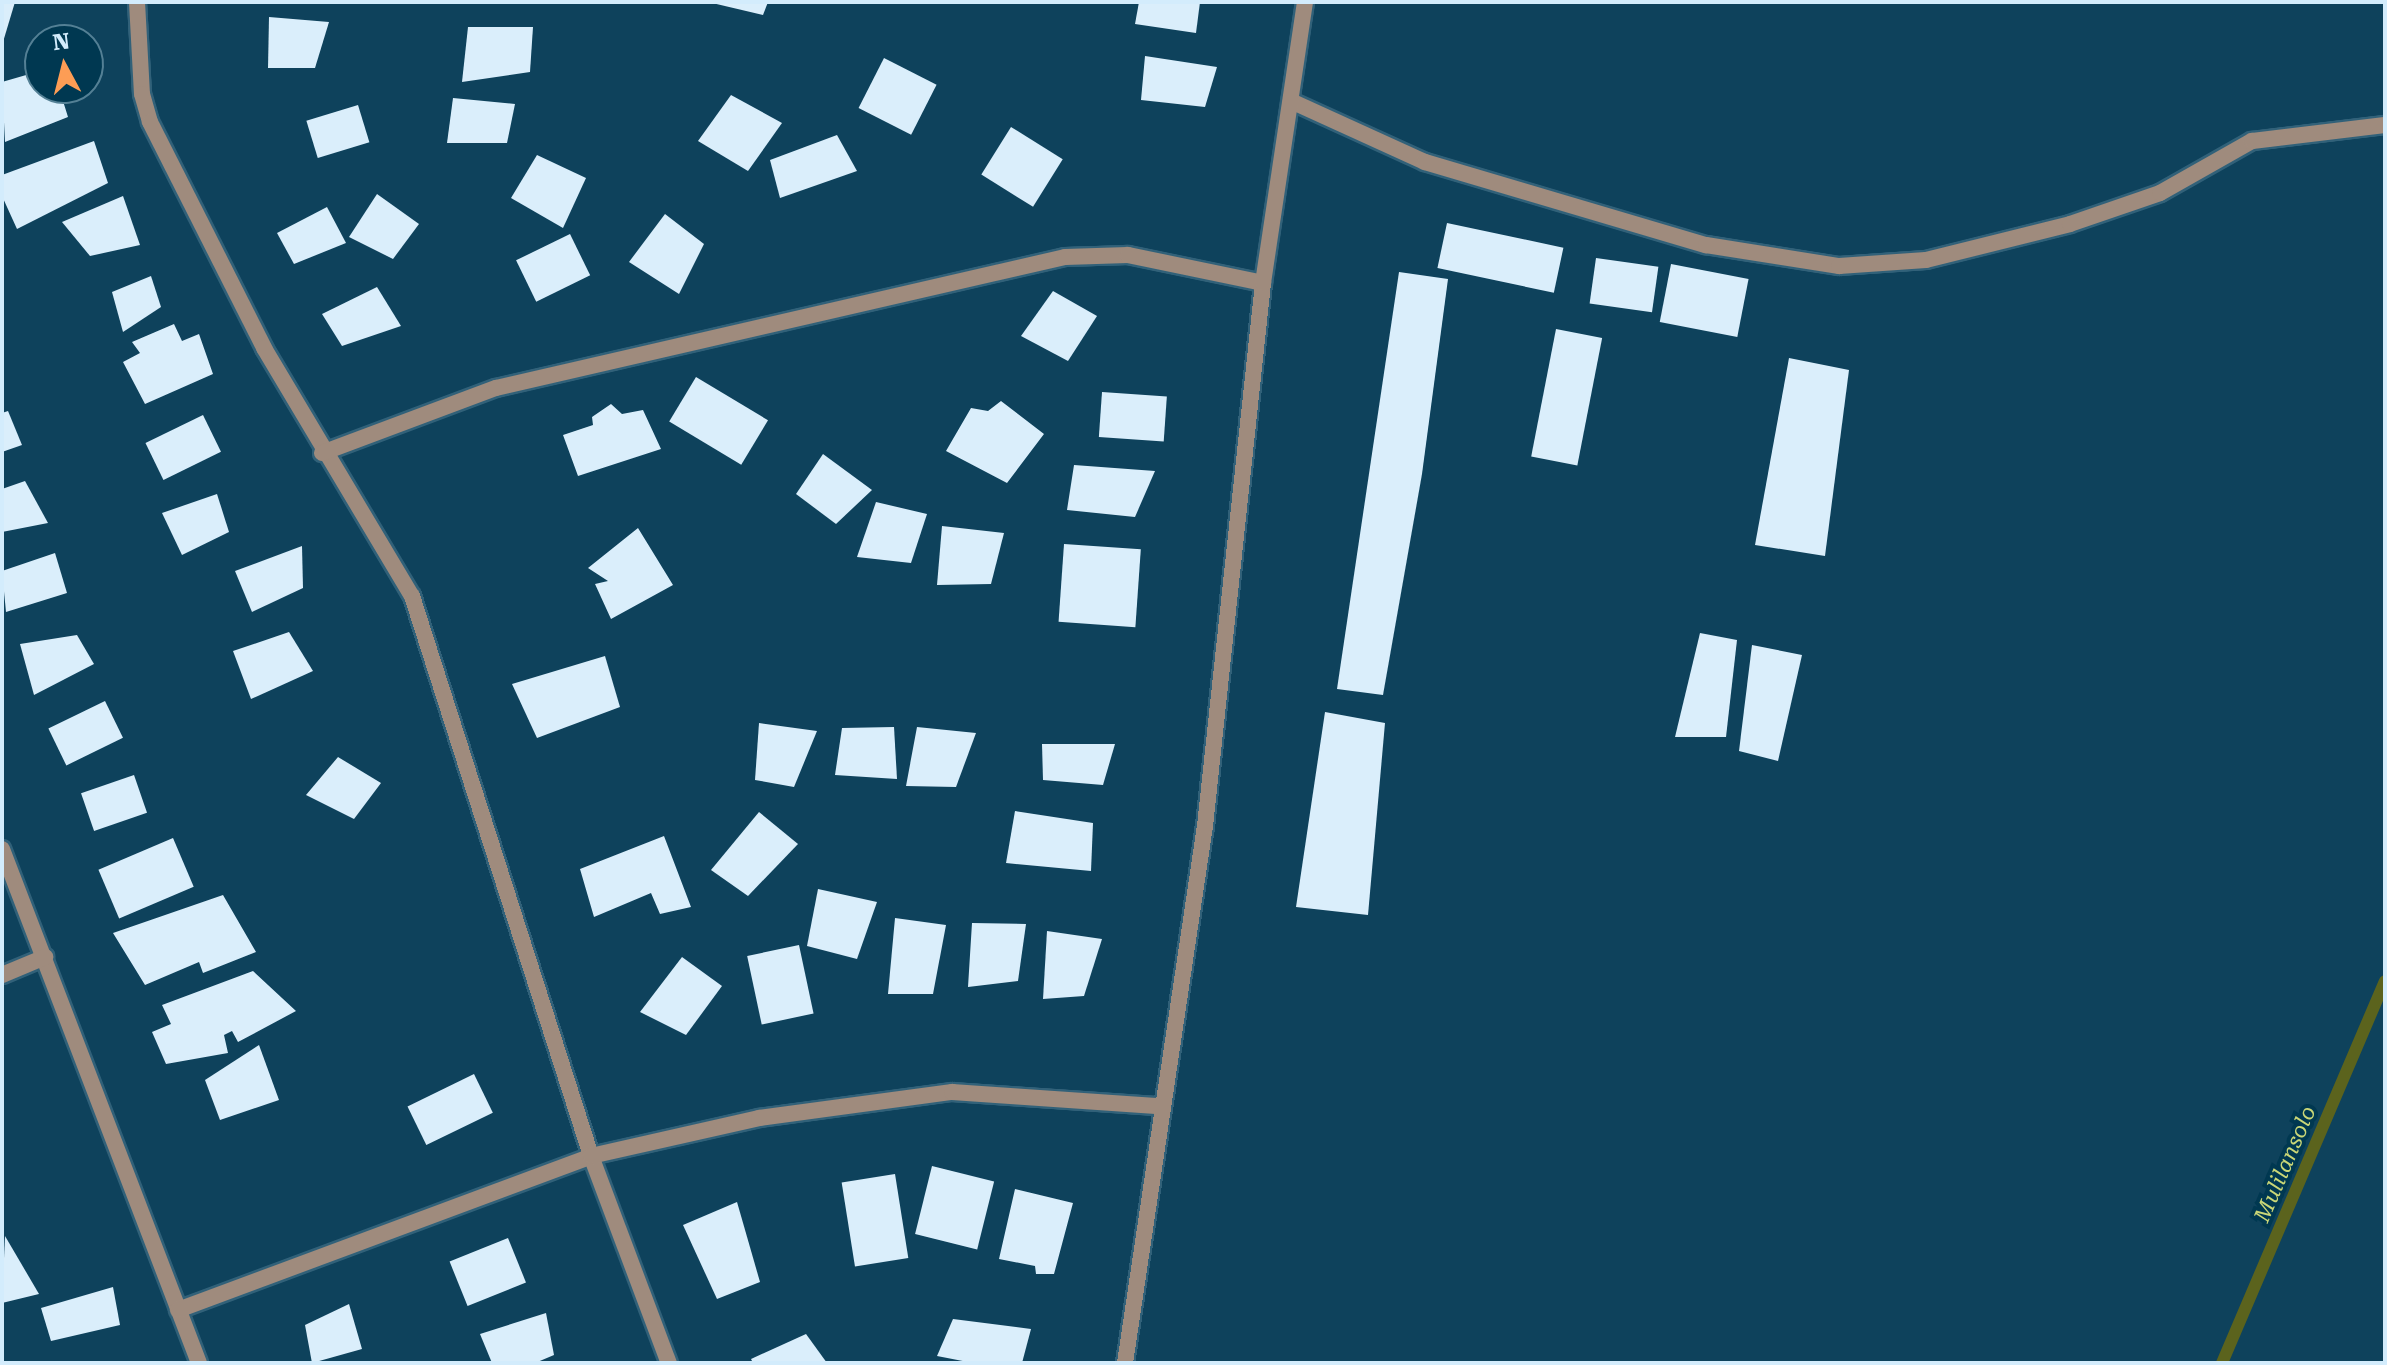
<!DOCTYPE html>
<html>
<head>
<meta charset="utf-8">
<style>
  body { margin:0 }
  #map { position:relative; width:2387px; height:1365px; overflow:hidden; background:#0e425c; font-family:"Roboto Serif",serif }
  div>[style] { position:absolute }
  .stream>* { height:12px; margin:-6px; padding:0 6px; transform-origin:6px; border-radius:6px; background:#5b631d }
  .building>* { inset:0; background:#daeefb; transform-origin:0 0 }
  .roads { filter:drop-shadow(2px 0 #316179) drop-shadow(-2px 0 #316179) drop-shadow(0 2px #316179) drop-shadow(0 -2px #316179) }
  .street>* { height:16px; margin:-8px; padding:0 8px; transform-origin:8px; border-radius:8px; background:#9f8b7d }
  span { translate:-50% -50%; white-space:nowrap; text-align:center; line-height:1.15; -webkit-text-stroke:8px #003851; paint-order:stroke }
  .water-label { font-size:22px; color:#cad777; font-style:italic }
  .frame { position:absolute; inset:0; border:4px solid #d3ecfc; pointer-events:none }
  .north { position:absolute; left:24px; top:24px; width:80px; height:80px; box-sizing:border-box; background:#003851; border:2px solid #548095; border-radius:50%; rotate:353deg; font-size:22px; font-weight:700; line-height:32px; text-align:center; color:#d3ecfc }
  .north::after { content:''; display:block; margin:auto; width:28px; height:36px; background:#fd9d55; clip-path:polygon(50% 0,100% 100%,50% 72%,0 100%) }
</style>
</head>
<body>
<div id="map">
  <div class="stream">
    <div style="left:2222px;top:1363px;width:415px;rotate:-66.9deg"></div>
  </div>
  <div class="building">
    <div style="clip-path:polygon(2px 2px,15px 2px,3px 42px,2px 42px)"></div>
    <div style="clip-path:polygon(708px 2px,768px 2px,763px 15px)"></div>
    <div style="clip-path:polygon(1139px 2px,1200px 2px,1196px 33px,1135px 24px)"></div>
    <div style="clip-path:polygon(269px 17px,329px 22px,315px 68px,268px 68px)"></div>
    <div style="clip-path:polygon(468px 27px,533px 27px,530px 72px,462px 82px)"></div>
    <div style="clip-path:polygon(1145px 56px,1217px 67px,1205px 107px,1141px 100px)"></div>
    <div style="left:884px;top:58px;width:59px;height:56px;rotate:27deg"></div>
    <div style="clip-path:polygon(40px 71px,40px 88px,59px 88px,68px 117px,5px 142px,2px 82px)"></div>
    <div style="clip-path:polygon(731px 95px,782px 123px,748px 171px,698px 141px)"></div>
    <div style="clip-path:polygon(453px 98px,515px 104px,507px 143px,447px 143px)"></div>
    <div style="left:358px;top:105px;width:39px;height:54px;rotate:73deg"></div>
    <div style="left:1011px;top:127px;width:61px;height:56px;rotate:32deg"></div>
    <div style="clip-path:polygon(837px 135px,857px 171px,780px 198px,770px 160px)"></div>
    <div style="clip-path:polygon(94px 141px,108px 183px,17px 229px,2px 196px,2px 175px)"></div>
    <div style="clip-path:polygon(537px 155px,586px 178px,563px 228px,511px 198px)"></div>
    <div style="clip-path:polygon(377px 194px,419px 224px,393px 259px,349px 237px)"></div>
    <div style="clip-path:polygon(123px 196px,140px 245px,90px 256px,62px 222px)"></div>
    <div style="clip-path:polygon(327px 207px,346px 243px,294px 264px,277px 233px)"></div>
    <div style="clip-path:polygon(665px 214px,704px 244px,679px 294px,629px 262px)"></div>
    <div style="left:1447px;top:223px;width:119px;height:46px;rotate:12deg"></div>
    <div style="left:570px;top:234px;width:46px;height:60px;rotate:64deg"></div>
    <div style="left:1596px;top:258px;width:63px;height:46px;rotate:8deg"></div>
    <div style="left:1671px;top:264px;width:79px;height:59px;rotate:11deg"></div>
    <div style="clip-path:polygon(1399px 272px,1448px 279px,1422px 474px,1383px 695px,1337px 689px)"></div>
    <div style="clip-path:polygon(151px 276px,161px 307px,123px 332px,112px 292px)"></div>
    <div style="clip-path:polygon(377px 287px,401px 326px,342px 346px,322px 314px)"></div>
    <div style="clip-path:polygon(1053px 291px,1097px 316px,1068px 361px,1021px 336px)"></div>
    <div style="clip-path:polygon(174px 324px,182px 341px,199px 334px,213px 374px,145px 404px,123px 362px,140px 353px,132px 342px)"></div>
    <div style="left:1556px;top:329px;width:47px;height:130px;rotate:11deg"></div>
    <div style="clip-path:polygon(1789px 358px,1849px 370px,1825px 556px,1755px 545px)"></div>
    <div style="left:696px;top:377px;width:84px;height:52px;rotate:31deg"></div>
    <div style="left:1102px;top:392px;width:65px;height:45px;rotate:4deg"></div>
    <div style="clip-path:polygon(1001px 401px,1044px 434px,1007px 483px,946px 451px,971px 408px,988px 411px)"></div>
    <div style="clip-path:polygon(611px 404px,622px 414px,643px 410px,661px 449px,578px 476px,563px 435px,593px 425px,592px 417px)"></div>
    <div style="clip-path:polygon(8px 411px,22px 445px,2px 452px,2px 413px)"></div>
    <div style="left:203px;top:415px;width:41px;height:64px;rotate:64deg"></div>
    <div style="clip-path:polygon(823px 454px,872px 490px,836px 524px,796px 494px)"></div>
    <div style="clip-path:polygon(1074px 465px,1155px 471px,1135px 517px,1067px 510px)"></div>
    <div style="clip-path:polygon(25px 481px,48px 523px,2px 532px,2px 489px)"></div>
    <div style="clip-path:polygon(217px 494px,229px 532px,182px 555px,162px 513px)"></div>
    <div style="clip-path:polygon(876px 502px,927px 514px,911px 563px,857px 557px)"></div>
    <div style="clip-path:polygon(942px 526px,1004px 533px,991px 584px,937px 585px)"></div>
    <div style="clip-path:polygon(638px 528px,673px 585px,611px 619px,595px 584px,608px 581px,588px 568px)"></div>
    <div style="left:1064px;top:544px;width:77px;height:78px;rotate:4deg"></div>
    <div style="clip-path:polygon(302px 546px,303px 588px,252px 612px,235px 571px)"></div>
    <div style="clip-path:polygon(55px 553px,67px 593px,6px 612px,2px 571px)"></div>
    <div style="clip-path:polygon(289px 632px,313px 671px,251px 699px,233px 651px)"></div>
    <div style="clip-path:polygon(1700px 633px,1737px 640px,1726px 737px,1675px 737px)"></div>
    <div style="clip-path:polygon(77px 635px,94px 664px,34px 695px,20px 644px)"></div>
    <div style="clip-path:polygon(1752px 645px,1802px 655px,1778px 761px,1739px 751px)"></div>
    <div style="clip-path:polygon(605px 656px,620px 707px,537px 738px,512px 684px)"></div>
    <div style="left:105px;top:701px;width:41px;height:63px;rotate:64deg"></div>
    <div style="clip-path:polygon(1325px 712px,1385px 723px,1368px 915px,1296px 907px)"></div>
    <div style="clip-path:polygon(759px 723px,817px 731px,794px 787px,755px 780px)"></div>
    <div style="clip-path:polygon(894px 727px,897px 779px,835px 775px,842px 728px)"></div>
    <div style="clip-path:polygon(917px 727px,976px 733px,956px 787px,906px 786px)"></div>
    <div style="clip-path:polygon(1042px 744px,1115px 744px,1103px 785px,1043px 780px)"></div>
    <div style="clip-path:polygon(338px 757px,381px 783px,354px 819px,306px 795px)"></div>
    <div style="left:134px;top:775px;width:40px;height:56px;rotate:71deg"></div>
    <div style="clip-path:polygon(1015px 811px,1093px 823px,1091px 871px,1006px 863px)"></div>
    <div style="clip-path:polygon(759px 812px,798px 844px,748px 896px,711px 870px)"></div>
    <div style="clip-path:polygon(664px 836px,691px 907px,660px 914px,651px 893px,594px 917px,580px 869px)"></div>
    <div style="left:173px;top:838px;width:53px;height:81px;rotate:67deg"></div>
    <div style="clip-path:polygon(818px 889px,877px 902px,857px 959px,807px 946px)"></div>
    <div style="clip-path:polygon(223px 895px,256px 952px,203px 973px,199px 962px,145px 985px,113px 933px)"></div>
    <div style="clip-path:polygon(895px 918px,946px 925px,933px 994px,888px 994px)"></div>
    <div style="clip-path:polygon(972px 923px,1026px 924px,1018px 981px,968px 987px)"></div>
    <div style="clip-path:polygon(1047px 931px,1102px 939px,1084px 996px,1043px 999px)"></div>
    <div style="left:799px;top:945px;width:70px;height:53px;rotate:78deg"></div>
    <div style="clip-path:polygon(682px 957px,722px 986px,686px 1035px,640px 1012px)"></div>
    <div style="clip-path:polygon(253px 971px,296px 1011px,238px 1042px,232px 1031px,224px 1035px,228px 1053px,166px 1064px,152px 1032px,171px 1024px,162px 1005px)"></div>
    <div style="clip-path:polygon(259px 1045px,279px 1100px,220px 1120px,205px 1080px)"></div>
    <div style="left:474px;top:1074px;width:43px;height:74px;rotate:64deg"></div>
    <div style="left:932px;top:1166px;width:64px;height:70px;rotate:14deg"></div>
    <div style="left:895px;top:1174px;width:85px;height:54px;rotate:81deg"></div>
    <div style="clip-path:polygon(1015px 1189px,1073px 1203px,1054px 1274px,1036px 1274px,1035px 1266px,999px 1259px)"></div>
    <div style="clip-path:polygon(737px 1202px,760px 1282px,717px 1299px,683px 1225px)"></div>
    <div style="clip-path:polygon(5px 1236px,39px 1294px,2px 1303px)"></div>
    <div style="left:508px;top:1238px;width:48px;height:63px;rotate:68deg"></div>
    <div style="clip-path:polygon(113px 1287px,120px 1325px,51px 1341px,41px 1308px)"></div>
    <div style="clip-path:polygon(349px 1304px,362px 1349px,312px 1363px,305px 1325px)"></div>
    <div style="clip-path:polygon(546px 1313px,554px 1355px,535px 1363px,492px 1363px,480px 1334px)"></div>
    <div style="clip-path:polygon(953px 1319px,1031px 1329px,1022px 1363px,973px 1363px,937px 1356px)"></div>
    <div style="clip-path:polygon(806px 1334px,827px 1363px,753px 1363px,751px 1359px)"></div>
  </div>
  <div class="roads">
    <div class="street">
      <div style="left:137px;top:2px;width:92px;rotate:86.9deg"></div>
      <div style="left:142px;top:94px;width:29px;rotate:74deg"></div>
      <div style="left:150px;top:122px;width:253px;rotate:63.2deg"></div>
      <div style="left:264px;top:348px;width:289px;rotate:59.2deg"></div>
      <div style="left:412px;top:596px;width:588px;rotate:72.27deg"></div>
      <div style="left:591px;top:1156px;width:221px;rotate:69.4deg"></div>
      <div style="left:1291px;top:101px;width:147px;rotate:24.5deg"></div>
      <div style="left:1425px;top:162px;width:293px;rotate:16.5deg"></div>
      <div style="left:1706px;top:245px;width:135px;rotate:9deg"></div>
      <div style="left:1839px;top:266px;width:87px;rotate:-3.9deg"></div>
      <div style="left:1926px;top:260px;width:148px;rotate:-14deg"></div>
      <div style="left:2070px;top:224px;width:95px;rotate:-19deg"></div>
      <div style="left:2160px;top:193px;width:106px;rotate:-29.5deg"></div>
      <div style="left:2252px;top:141px;width:134px;rotate:-6.9deg"></div>
      <div style="left:322px;top:453px;width:186px;rotate:-20.5deg"></div>
      <div style="left:496px;top:388px;width:584px;rotate:-12.97deg"></div>
      <div style="left:1065px;top:257px;width:63px;rotate:-1.8deg"></div>
      <div style="left:1128px;top:255px;width:138px;rotate:11.7deg"></div>
      <div style="left:2px;top:849px;width:550px;rotate:69.03deg"></div>
      <div style="left:2px;top:975px;width:47px;rotate:-22.7deg"></div>
      <div style="left:178px;top:1310px;width:441px;rotate:-20.4deg"></div>
      <div style="left:591px;top:1156px;width:172px;rotate:-12.7deg"></div>
      <div style="left:759px;top:1118px;width:195px;rotate:-7.7deg"></div>
      <div style="left:952px;top:1092px;width:208px;rotate:3.9deg"></div>
      <div style="left:1125px;top:1363px;width:543px;rotate:-81.53deg"></div>
      <div style="left:1205px;top:826px;width:546px;rotate:-83.9deg"></div>
      <div style="left:1263px;top:283px;width:284px;rotate:-81.5deg"></div>
    </div>
  </div>
  <div class="water-label">
    <span style="left:2285px;top:1164px;rotate:-67deg">Mulilansolo</span>
  </div>
  <div class="frame"></div>
  <div class="north">N</div>
</div>
</body>
</html>
